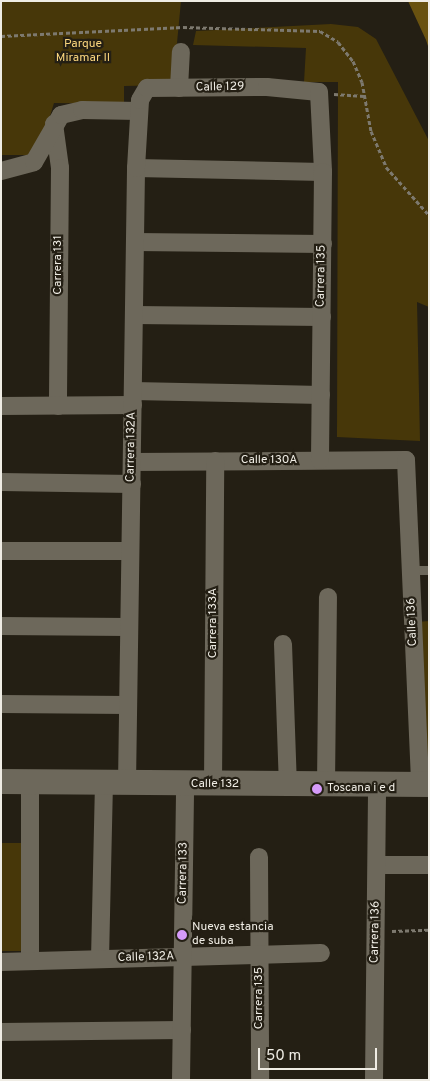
<!DOCTYPE html>
<html>
<head>
<meta charset="utf-8">
<style>
  body { margin:0 }
  #map { position:relative; width:430px; height:1081px; overflow:hidden; background:#241f14; font-family:Overpass,sans-serif }
  div>[style] { position:absolute }
  .green>* { inset:0; background:#473709; transform-origin:0 0 }
  .water>* { inset:0; background:#695210 }
  .path>* { height:3px; margin-top:-1.5px; transform-origin:0; background:repeating-linear-gradient(90deg,#7d796f 0 4px,transparent 0 6.5px) }
  .lane>* { height:9px; margin:-4.5px; padding:0 4.5px; transform-origin:4.5px; border-radius:4.5px; background:#6d685b }
  .street>* { height:18px; margin:-9px; padding:0 9px; transform-origin:9px; border-radius:9px; background:#6d685b }
  .secondary>* { height:25px; margin:-12.5px; padding:0 12.5px; transform-origin:12.5px; border-radius:12.5px; background:#6d685b }
  .dots>* { width:14px; height:14px; translate:-50% -50%; box-sizing:border-box; border:2px solid #241f14; border-radius:50% }
  span { translate:-50% -50%; white-space:nowrap; text-align:center; line-height:1.15; -webkit-text-stroke:4.5px #241f14; paint-order:stroke }
  .park-label { font-size:12px; color:#f9d57d }
  .street-label { font-size:12px; color:#efece4 }
  .poi-label { font-size:12px; color:#efece4 }
  .left { translate:0 -50%; text-align:left }
  .frame { position:absolute; inset:0; border:2px solid #efece4; pointer-events:none }
  .scale { position:absolute; left:258px; top:1048px; width:119px; height:22px; box-sizing:border-box; border:2px solid #efece4; border-top:0; padding-left:6px; font-size:15px; line-height:18px; white-space:nowrap; color:#efece4; -webkit-text-stroke:4px #241f14; paint-order:stroke }
</style>
</head>
<body>
<div id="map">
  <div class="green">
    <div style="clip-path:polygon(1px 1px,181px 1px,173px 85px,124px 86px,124px 104px,54px 103px,38px 155px,1px 155px)"></div>
    <div style="clip-path:polygon(331px 24px,358px 27px,376px 39px,429px 141px,429px 307px,417px 302px,420px 441px,337px 437px,338px 82px,304px 82px,306px 48px,193px 45px,196px 31px)"></div>
    <div style="clip-path:polygon(429px 621px,429px 763px,424px 763px,417px 622px)"></div>
    <div style="left:1px;top:843px;width:21px;height:108px"></div>
  </div>
  <div class="water">
    <div style="clip-path:polygon(408px 1px,429px 1px,429px 49px,426px 40px)"></div>
  </div>
  <div class="path">
    <div style="left:1px;top:36px;width:182px;rotate:-2.8deg"></div>
    <div style="left:183px;top:27px;width:137px;rotate:1.7deg"></div>
    <div style="left:320px;top:31px;width:21px;rotate:31deg"></div>
    <div style="left:338px;top:42px;width:24px;rotate:52deg"></div>
    <div style="left:353px;top:61px;width:23px;rotate:67deg"></div>
    <div style="left:362px;top:82px;width:50px;rotate:79.6deg"></div>
    <div style="left:371px;top:131px;width:39px;rotate:67deg"></div>
    <div style="left:386px;top:167px;width:64px;rotate:48.1deg"></div>
    <div style="left:334px;top:94px;width:30px;rotate:4deg"></div>
    <div style="left:392px;top:931px;width:37px;rotate:-2deg"></div>
  </div>
  <div class="lane">
    <div style="left:411px;top:570px;width:18px"></div>
  </div>
  <div class="street">
    <div style="left:179px;top:88px;width:36px;rotate:-87deg"></div>
    <div style="left:54px;top:124px;width:44px;rotate:82.2deg"></div>
    <div style="left:60px;top:168px;width:238px;rotate:90.5deg"></div>
    <div style="left:136px;top:168px;width:187px;rotate:1.2deg"></div>
    <div style="left:1px;top:171px;width:34px;rotate:-15deg"></div>
    <div style="left:34px;top:162px;width:54px;rotate:-60.1deg"></div>
    <div style="left:61px;top:115px;width:22px;rotate:-13deg"></div>
    <div style="left:82px;top:110px;width:57px;rotate:1deg"></div>
    <div style="left:135px;top:242px;width:188px;rotate:0.6deg"></div>
    <div style="left:134px;top:315px;width:188px;rotate:0.6deg"></div>
    <div style="left:133px;top:391px;width:188px;rotate:1.2deg"></div>
    <div style="left:1px;top:406px;width:132px;rotate:-0.4deg"></div>
    <div style="left:132px;top:462px;width:274px;rotate:-0.4deg"></div>
    <div style="left:406px;top:460px;width:324px;rotate:87.5deg"></div>
    <div style="left:1px;top:482px;width:131px;rotate:0.9deg"></div>
    <div style="left:1px;top:551px;width:129px"></div>
    <div style="left:1px;top:626px;width:127px;rotate:0.5deg"></div>
    <div style="left:283px;top:644px;width:141px;rotate:88deg"></div>
    <div style="left:1px;top:704px;width:127px;rotate:0.5deg"></div>
    <div style="left:30px;top:782px;width:179px;rotate:90deg"></div>
    <div style="left:127px;top:784px;width:616px;rotate:-89.16deg"></div>
    <div style="left:136px;top:168px;width:68px;rotate:-86.6deg"></div>
    <div style="left:140px;top:100px;width:14px;rotate:-60deg"></div>
    <div style="left:147px;top:88px;width:120px;rotate:-0.5deg"></div>
    <div style="left:267px;top:87px;width:52px;rotate:5.5deg"></div>
    <div style="left:319px;top:92px;width:80px;rotate:87.1deg"></div>
    <div style="left:323px;top:172px;width:288px;rotate:90.6deg"></div>
    <div style="left:213px;top:785px;width:324px;rotate:-89.6deg"></div>
    <div style="left:326px;top:785px;width:188px;rotate:-89.4deg"></div>
    <div style="left:259px;top:857px;width:223px;rotate:89.7deg"></div>
    <div style="left:377px;top:865px;width:52px"></div>
    <div style="left:100px;top:959px;width:175px;rotate:-88.7deg"></div>
    <div style="left:1px;top:962px;width:320px;rotate:-1.6deg"></div>
    <div style="left:1px;top:1032px;width:181px;rotate:-0.6deg"></div>
    <div style="left:181px;top:1080px;width:294px;rotate:-89.2deg"></div>
    <div style="left:374px;top:1080px;width:296px;rotate:-89.4deg"></div>
  </div>
  <div class="secondary">
    <div style="left:1px;top:781px;width:428px;rotate:0.4deg"></div>
  </div>
  <div class="dots">
    <div style="left:317px;top:789px;background:#d69bfa"></div>
    <div style="left:182px;top:935px;background:#d69bfa"></div>
  </div>
  <div class="park-label">
    <span style="left:83px;top:52px">Parque<br>Miramar II</span>
  </div>
  <div class="street-label">
    <span style="left:220px;top:88px;rotate:-1deg">Calle 129</span>
    <span style="left:59px;top:265px;rotate:-90deg">Carrera 131</span>
    <span style="left:322px;top:276px;rotate:-89deg">Carrera 135</span>
    <span style="left:132px;top:447px;rotate:-89deg">Carrera 132A</span>
    <span style="left:269px;top:461px">Calle 130A</span>
    <span style="left:413px;top:622px;rotate:-92deg">Calle 136</span>
    <span style="left:214px;top:623px;rotate:-90deg">Carrera 133A</span>
    <span style="left:215px;top:785px">Calle 132</span>
    <span style="left:184px;top:873px;rotate:-89deg">Carrera 133</span>
    <span style="left:376px;top:932px;rotate:-89deg">Carrera 136</span>
    <span style="left:146px;top:958px;rotate:-2deg">Calle 132A</span>
    <span style="left:260px;top:998px;rotate:-90deg">Carrera 135</span>
  </div>
  <div class="poi-label">
    <span class="left" style="left:327px;top:789px">Toscana i e d</span>
    <span class="left" style="left:192px;top:935px">Nueva estancia<br>de suba</span>
  </div>
  <div class="frame"></div>
  <div class="scale">50 m</div>
</div>
</body>
</html>
